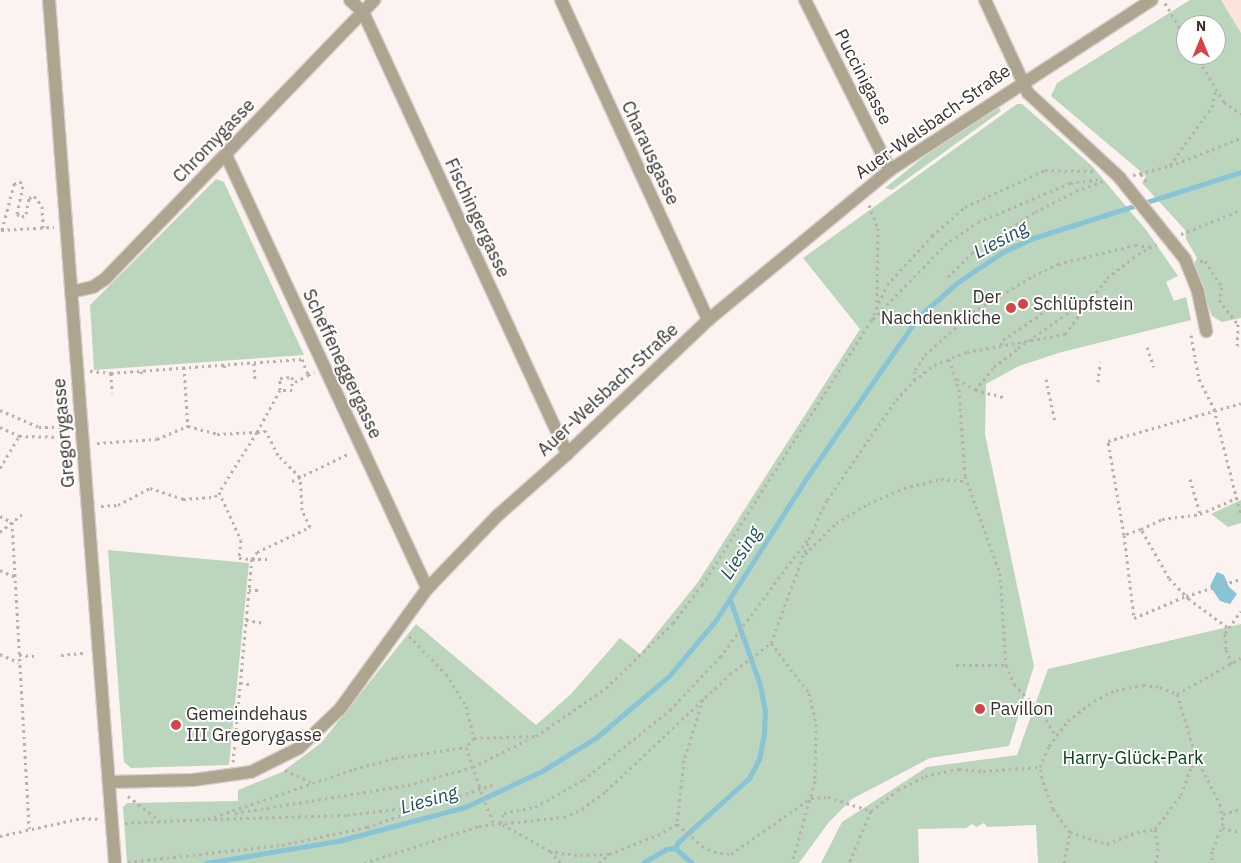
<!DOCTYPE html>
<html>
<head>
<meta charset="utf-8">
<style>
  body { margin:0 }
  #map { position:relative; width:1241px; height:863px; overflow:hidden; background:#fcf3f0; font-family:"IBM Plex Sans",sans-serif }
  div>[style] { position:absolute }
  .built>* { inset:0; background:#fbe4da }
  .green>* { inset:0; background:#bcd5bd }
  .water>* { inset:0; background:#87c4d6 }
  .stream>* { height:5px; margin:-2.5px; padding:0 2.5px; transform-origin:2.5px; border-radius:2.5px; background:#87c4d6 }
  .path>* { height:3px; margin-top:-1.5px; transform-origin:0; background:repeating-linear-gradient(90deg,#b9b0ad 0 2.5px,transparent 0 6.5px) }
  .roads { filter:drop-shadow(1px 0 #d9d0cd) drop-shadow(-1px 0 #d9d0cd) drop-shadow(0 1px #d9d0cd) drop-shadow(0 -1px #d9d0cd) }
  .minor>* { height:12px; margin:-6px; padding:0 6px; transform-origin:6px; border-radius:6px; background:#aea590 }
  .path-bridge>* { height:3px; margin-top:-1.5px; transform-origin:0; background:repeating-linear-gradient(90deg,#b9b0ad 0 2.5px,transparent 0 6.5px) }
  .dots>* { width:14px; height:14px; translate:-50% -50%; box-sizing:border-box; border:2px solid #fff; border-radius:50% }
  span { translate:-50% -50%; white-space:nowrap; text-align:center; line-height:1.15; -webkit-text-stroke:4px #fff; paint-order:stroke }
  .street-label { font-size:18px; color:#38302d }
  .poi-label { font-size:18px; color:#38302d }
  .right { translate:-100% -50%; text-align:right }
  .left { translate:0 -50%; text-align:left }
  .park-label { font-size:18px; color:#034213 }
  .water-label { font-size:19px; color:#1d505e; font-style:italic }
  .north { position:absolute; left:1176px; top:15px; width:50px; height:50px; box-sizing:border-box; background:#fff; border:1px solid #afacab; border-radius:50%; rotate:0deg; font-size:14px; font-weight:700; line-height:20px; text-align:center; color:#38302d }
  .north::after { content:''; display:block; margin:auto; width:18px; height:22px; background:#d44448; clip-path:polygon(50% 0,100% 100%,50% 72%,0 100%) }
</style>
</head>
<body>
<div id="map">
  <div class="built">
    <div style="clip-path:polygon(1221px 0,1241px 0,1241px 33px)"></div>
  </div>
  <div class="green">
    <div style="clip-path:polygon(evenodd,1190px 0,1221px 0,1241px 33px,1241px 318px,1222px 322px,1212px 316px,1194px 264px,1197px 258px,1186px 239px,1185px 230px,1142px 183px,1146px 176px,1051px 96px,1057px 83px,1190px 0,1186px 25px,1216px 25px,1216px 55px,1186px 55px,1186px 25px)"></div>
    <div style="clip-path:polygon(1017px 104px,1022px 104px,1092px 166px,1147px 231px,1178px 276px,1166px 282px,1174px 301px,1186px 297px,1191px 320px,1062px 352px,1019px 366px,986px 384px,985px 434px,1034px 666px,1009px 746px,930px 758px,852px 799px,829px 822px,799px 863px,127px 863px,123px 807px,127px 803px,238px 801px,238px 790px,282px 772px,321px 743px,416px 624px,536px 725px,571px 694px,620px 638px,640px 654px,698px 582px,860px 329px,803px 258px)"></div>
    <div style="clip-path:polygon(998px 106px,1001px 111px,892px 190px,885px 188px,941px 143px)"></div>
    <div style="clip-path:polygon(216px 179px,224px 182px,304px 355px,94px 370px,90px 305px)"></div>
    <div style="clip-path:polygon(1241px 500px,1241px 523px,1228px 527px,1211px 514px)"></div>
    <div style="clip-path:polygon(108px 550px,249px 563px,229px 765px,131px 768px,124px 762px)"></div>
    <div style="clip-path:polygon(1241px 624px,1241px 863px,1038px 863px,1036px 825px,987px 827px,984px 823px,976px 827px,972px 824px,966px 828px,918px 829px,919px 863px,821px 863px,842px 822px,927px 767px,1017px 755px,1048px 669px)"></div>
  </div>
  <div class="water">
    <div style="clip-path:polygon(1217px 572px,1224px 575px,1229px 587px,1237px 594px,1230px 604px,1220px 601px,1210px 586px)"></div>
  </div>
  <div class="stream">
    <div style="left:206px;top:863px;width:134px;rotate:-9.5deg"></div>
    <div style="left:338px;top:841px;width:131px;rotate:-15deg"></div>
    <div style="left:465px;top:807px;width:85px;rotate:-25.1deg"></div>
    <div style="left:542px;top:771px;width:65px;rotate:-31.7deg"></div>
    <div style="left:597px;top:737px;width:94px;rotate:-40.3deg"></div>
    <div style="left:669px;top:676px;width:73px;rotate:-50deg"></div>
    <div style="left:716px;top:620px;width:169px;rotate:-57.5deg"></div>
    <div style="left:807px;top:477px;width:195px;rotate:-55.2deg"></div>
    <div style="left:918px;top:317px;width:53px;rotate:-41.2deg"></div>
    <div style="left:958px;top:282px;width:54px;rotate:-33.7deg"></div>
    <div style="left:1003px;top:252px;width:33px;rotate:-25deg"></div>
    <div style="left:1033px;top:238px;width:218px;rotate:-17.6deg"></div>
    <div style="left:643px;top:863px;width:27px;rotate:-31deg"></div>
    <div style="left:666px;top:849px;width:9px;rotate:-6deg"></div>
    <div style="left:692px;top:863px;width:23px;rotate:-139deg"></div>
    <div style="left:675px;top:848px;width:7px;rotate:-63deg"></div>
    <div style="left:678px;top:842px;width:96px;rotate:-42deg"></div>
    <div style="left:749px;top:778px;width:21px;rotate:-62deg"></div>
    <div style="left:759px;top:759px;width:25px;rotate:-79deg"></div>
    <div style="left:764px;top:734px;width:23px;rotate:-88deg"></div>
    <div style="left:765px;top:711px;width:26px;rotate:-101deg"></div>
    <div style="left:760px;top:685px;width:90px;rotate:-109.4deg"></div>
  </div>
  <div class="path">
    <div style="left:1165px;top:3px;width:42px;rotate:59.7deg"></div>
    <div style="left:1196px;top:55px;width:55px;rotate:59.2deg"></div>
    <div style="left:1224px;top:102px;width:21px;rotate:35deg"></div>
    <div style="left:1170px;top:165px;width:72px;rotate:-54.1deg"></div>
    <div style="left:1212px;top:107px;width:19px;rotate:-78deg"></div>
    <div style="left:1141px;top:174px;width:12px;rotate:55deg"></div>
    <div style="left:1133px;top:175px;width:38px;rotate:-14deg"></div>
    <div style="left:1170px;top:166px;width:76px;rotate:-21.5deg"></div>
    <div style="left:869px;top:205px;width:25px;rotate:69deg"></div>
    <div style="left:878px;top:228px;width:76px;rotate:90.8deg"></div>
    <div style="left:1px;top:230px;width:53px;rotate:-3.2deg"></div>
    <div style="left:2px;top:230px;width:48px;rotate:-75.4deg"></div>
    <div style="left:14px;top:184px;width:7px;rotate:-27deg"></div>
    <div style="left:20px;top:181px;width:6px;rotate:59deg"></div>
    <div style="left:23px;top:186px;width:29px;rotate:102deg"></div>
    <div style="left:17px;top:214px;width:6px;rotate:31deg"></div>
    <div style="left:22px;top:217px;width:5px;rotate:-37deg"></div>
    <div style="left:26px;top:214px;width:16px;rotate:-79deg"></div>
    <div style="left:29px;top:198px;width:5px;rotate:-22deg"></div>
    <div style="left:34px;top:196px;width:13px;rotate:51deg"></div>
    <div style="left:42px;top:206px;width:22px;rotate:87deg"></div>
    <div style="left:1181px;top:234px;width:65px;rotate:-21.8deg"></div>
    <div style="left:1200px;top:261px;width:5px"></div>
    <div style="left:1205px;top:261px;width:31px;rotate:57deg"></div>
    <div style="left:1222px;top:287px;width:13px;rotate:103deg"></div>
    <div style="left:1219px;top:300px;width:31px;rotate:52deg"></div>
    <div style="left:1238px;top:324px;width:24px;rotate:92deg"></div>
    <div style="left:948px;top:277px;width:34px;rotate:-45deg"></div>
    <div style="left:972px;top:253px;width:75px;rotate:-33.1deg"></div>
    <div style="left:1035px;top:212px;width:46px;rotate:-27.1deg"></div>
    <div style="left:1076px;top:191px;width:30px;rotate:-20deg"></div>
    <div style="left:873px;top:319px;width:103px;rotate:-45.8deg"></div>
    <div style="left:945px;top:245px;width:40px;rotate:-34.9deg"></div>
    <div style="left:978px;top:222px;width:100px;rotate:-23deg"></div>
    <div style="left:1070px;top:183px;width:32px;rotate:-7deg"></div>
    <div style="left:1191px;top:335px;width:45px;rotate:79.7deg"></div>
    <div style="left:1199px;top:379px;width:34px;rotate:63deg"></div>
    <div style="left:1214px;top:409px;width:110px;rotate:75.8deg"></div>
    <div style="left:1001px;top:345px;width:5px;rotate:-68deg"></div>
    <div style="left:1003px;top:340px;width:60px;rotate:-34.2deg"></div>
    <div style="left:1053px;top:306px;width:27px;rotate:-10deg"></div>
    <div style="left:1147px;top:347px;width:21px;rotate:71deg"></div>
    <div style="left:949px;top:359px;width:32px;rotate:72deg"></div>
    <div style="left:959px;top:389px;width:87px;rotate:86.1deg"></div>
    <div style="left:965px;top:476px;width:103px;rotate:70.2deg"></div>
    <div style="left:1000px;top:573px;width:92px;rotate:86.3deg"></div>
    <div style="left:1006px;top:665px;width:21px;rotate:67deg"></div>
    <div style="left:1014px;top:684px;width:42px;rotate:46deg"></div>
    <div style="left:1043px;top:714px;width:24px;rotate:60deg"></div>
    <div style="left:254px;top:363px;width:18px;rotate:87deg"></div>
    <div style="left:224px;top:365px;width:6px;rotate:81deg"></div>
    <div style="left:184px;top:367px;width:64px;rotate:86.4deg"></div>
    <div style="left:90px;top:371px;width:21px;rotate:5deg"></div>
    <div style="left:111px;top:373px;width:192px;rotate:-4.2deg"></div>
    <div style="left:302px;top:359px;width:17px;rotate:69deg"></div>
    <div style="left:308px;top:375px;width:7px;rotate:-27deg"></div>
    <div style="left:141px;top:371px;width:6px;rotate:81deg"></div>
    <div style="left:111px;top:373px;width:20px;rotate:87deg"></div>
    <div style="left:957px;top:379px;width:21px;rotate:31deg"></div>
    <div style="left:975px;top:390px;width:32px;rotate:14deg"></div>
    <div style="left:1046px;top:379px;width:44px;rotate:78.2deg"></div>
    <div style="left:914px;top:380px;width:10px;rotate:-84deg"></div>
    <div style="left:915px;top:370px;width:18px;rotate:-56deg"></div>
    <div style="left:925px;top:355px;width:64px;rotate:-41.9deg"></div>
    <div style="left:973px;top:312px;width:70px;rotate:-31deg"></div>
    <div style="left:1033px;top:276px;width:28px;rotate:-26deg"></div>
    <div style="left:1058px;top:264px;width:79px;rotate:-13.9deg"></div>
    <div style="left:1135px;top:245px;width:17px;rotate:7deg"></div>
    <div style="left:295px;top:382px;width:15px;rotate:-28deg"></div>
    <div style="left:1098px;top:382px;width:20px;rotate:-84deg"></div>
    <div style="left:975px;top:390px;width:30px;rotate:-50deg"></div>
    <div style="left:994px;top:367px;width:31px;rotate:-38deg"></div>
    <div style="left:1018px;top:348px;width:88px;rotate:-35.3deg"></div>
    <div style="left:0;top:410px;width:43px;rotate:23.6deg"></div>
    <div style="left:39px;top:427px;width:30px"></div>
    <div style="left:0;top:427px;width:21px;rotate:25deg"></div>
    <div style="left:19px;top:436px;width:51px;rotate:1.1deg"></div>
    <div style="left:97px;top:443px;width:60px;rotate:-3.8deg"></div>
    <div style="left:157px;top:439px;width:34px;rotate:-23deg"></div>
    <div style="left:188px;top:426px;width:30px;rotate:15deg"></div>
    <div style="left:217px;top:434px;width:40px;rotate:-2.9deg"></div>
    <div style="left:257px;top:432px;width:48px;rotate:-61.3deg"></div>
    <div style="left:280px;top:390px;width:12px;rotate:-90deg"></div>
    <div style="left:280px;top:378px;width:12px;rotate:-5deg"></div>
    <div style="left:292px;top:377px;width:13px;rotate:90deg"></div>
    <div style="left:292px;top:390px;width:12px;rotate:180deg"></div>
    <div style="left:0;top:468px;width:37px;rotate:-59deg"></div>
    <div style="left:1190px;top:479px;width:36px;rotate:74deg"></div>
    <div style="left:292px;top:481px;width:64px;rotate:-25.8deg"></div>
    <div style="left:101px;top:506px;width:17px;rotate:-3deg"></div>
    <div style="left:118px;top:505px;width:36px;rotate:-28deg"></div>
    <div style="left:150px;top:488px;width:35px;rotate:18deg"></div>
    <div style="left:183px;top:499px;width:32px;rotate:-4deg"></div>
    <div style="left:215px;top:497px;width:6px;rotate:-59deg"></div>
    <div style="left:0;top:516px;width:13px;rotate:27deg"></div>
    <div style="left:12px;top:522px;width:307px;rotate:86.8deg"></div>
    <div style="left:1141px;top:529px;width:18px;rotate:161deg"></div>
    <div style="left:1124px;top:535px;width:95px;rotate:-99.7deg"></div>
    <div style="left:1108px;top:441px;width:138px;rotate:-15.9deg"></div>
    <div style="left:0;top:532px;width:28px;rotate:-39deg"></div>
    <div style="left:1124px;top:535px;width:84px;rotate:83.1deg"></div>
    <div style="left:1134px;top:618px;width:56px;rotate:-22.9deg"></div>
    <div style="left:1186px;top:596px;width:58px;rotate:-17.2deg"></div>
    <div style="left:805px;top:554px;width:44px;rotate:-45deg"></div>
    <div style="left:836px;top:523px;width:37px;rotate:-31deg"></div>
    <div style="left:868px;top:504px;width:39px;rotate:-24deg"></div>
    <div style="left:904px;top:488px;width:38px;rotate:-14deg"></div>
    <div style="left:941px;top:479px;width:25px;rotate:5deg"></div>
    <div style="left:0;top:570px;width:17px;rotate:25deg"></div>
    <div style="left:249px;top:590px;width:10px"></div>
    <div style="left:246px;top:620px;width:19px;rotate:9deg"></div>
    <div style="left:1227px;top:627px;width:47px;rotate:-143.6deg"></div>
    <div style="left:1189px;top:599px;width:29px;rotate:-134deg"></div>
    <div style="left:1169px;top:578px;width:56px;rotate:-119.7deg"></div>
    <div style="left:1141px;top:529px;width:23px;rotate:-25deg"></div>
    <div style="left:1162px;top:519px;width:38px;rotate:-7deg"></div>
    <div style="left:1200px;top:514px;width:45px;rotate:-23.7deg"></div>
    <div style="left:409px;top:636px;width:53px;rotate:45.8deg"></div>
    <div style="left:446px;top:674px;width:38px;rotate:58deg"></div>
    <div style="left:466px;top:706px;width:33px;rotate:76deg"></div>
    <div style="left:474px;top:738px;width:12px;rotate:132deg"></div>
    <div style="left:466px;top:747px;width:40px;rotate:71.1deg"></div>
    <div style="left:771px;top:643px;width:63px;rotate:52.8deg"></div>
    <div style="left:809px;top:693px;width:32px;rotate:77deg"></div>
    <div style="left:816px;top:724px;width:57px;rotate:91deg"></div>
    <div style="left:815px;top:781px;width:85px;rotate:105.7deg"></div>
    <div style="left:0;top:654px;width:20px;rotate:24deg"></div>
    <div style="left:19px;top:655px;width:15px;rotate:4deg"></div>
    <div style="left:61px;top:655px;width:25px;rotate:-5deg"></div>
    <div style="left:1232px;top:664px;width:16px;rotate:-112deg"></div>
    <div style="left:1226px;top:649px;width:16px;rotate:-94deg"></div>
    <div style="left:1225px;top:633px;width:27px;rotate:-54deg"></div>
    <div style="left:956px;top:665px;width:50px"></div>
    <div style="left:240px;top:683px;width:10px;rotate:6deg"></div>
    <div style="left:1177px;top:694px;width:73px;rotate:-29.4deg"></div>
    <div style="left:703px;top:699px;width:64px;rotate:107.3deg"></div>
    <div style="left:684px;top:760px;width:64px;rotate:96.2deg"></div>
    <div style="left:677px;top:824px;width:20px;rotate:150deg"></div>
    <div style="left:660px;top:834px;width:55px;rotate:158.6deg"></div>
    <div style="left:609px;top:854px;width:32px;rotate:178deg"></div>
    <div style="left:577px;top:855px;width:27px;rotate:-172deg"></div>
    <div style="left:550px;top:851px;width:57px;rotate:-150.8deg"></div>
    <div style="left:500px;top:823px;width:11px;rotate:-68deg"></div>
    <div style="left:504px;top:813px;width:32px;rotate:-11deg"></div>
    <div style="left:535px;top:807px;width:55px;rotate:-29.4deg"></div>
    <div style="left:583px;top:780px;width:112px;rotate:-38.8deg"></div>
    <div style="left:670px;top:710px;width:73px;rotate:-46.7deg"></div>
    <div style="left:720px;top:657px;width:149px;rotate:-53.4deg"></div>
    <div style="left:237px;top:714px;width:19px;rotate:6deg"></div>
    <div style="left:474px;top:738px;width:62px;rotate:-1.8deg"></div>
    <div style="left:536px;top:736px;width:85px;rotate:-34.4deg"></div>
    <div style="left:606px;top:688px;width:93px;rotate:-44.1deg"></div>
    <div style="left:673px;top:623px;width:48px;rotate:-52.7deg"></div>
    <div style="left:702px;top:585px;width:313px;rotate:-57.4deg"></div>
    <div style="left:871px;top:321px;width:39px;rotate:-66deg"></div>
    <div style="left:887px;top:285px;width:67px;rotate:-47.4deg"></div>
    <div style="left:932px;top:236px;width:44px;rotate:-41.3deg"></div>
    <div style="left:965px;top:207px;width:88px;rotate:-24.8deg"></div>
    <div style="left:1045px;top:170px;width:48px;rotate:1.2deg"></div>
    <div style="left:233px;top:762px;width:204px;rotate:-84.7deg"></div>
    <div style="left:252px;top:559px;width:9px;rotate:-54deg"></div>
    <div style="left:257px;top:552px;width:59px;rotate:-25.3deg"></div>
    <div style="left:310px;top:527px;width:19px;rotate:-115deg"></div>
    <div style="left:302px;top:510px;width:33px;rotate:-93deg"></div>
    <div style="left:300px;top:477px;width:31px;rotate:-135deg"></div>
    <div style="left:278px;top:455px;width:27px;rotate:-117deg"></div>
    <div style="left:266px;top:431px;width:9px;rotate:174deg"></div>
    <div style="left:257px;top:432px;width:71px;rotate:122.3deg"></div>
    <div style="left:219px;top:492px;width:53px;rotate:65.4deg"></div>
    <div style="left:241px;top:540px;width:18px;rotate:96deg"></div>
    <div style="left:239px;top:558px;width:13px;rotate:4deg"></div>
    <div style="left:252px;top:559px;width:19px"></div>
    <div style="left:285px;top:770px;width:31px;rotate:25deg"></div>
    <div style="left:128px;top:796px;width:41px;rotate:38deg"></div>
    <div style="left:485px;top:802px;width:24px;rotate:68deg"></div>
    <div style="left:871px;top:811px;width:34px;rotate:-38deg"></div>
    <div style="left:898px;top:790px;width:30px;rotate:-27deg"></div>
    <div style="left:925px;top:776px;width:35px;rotate:-12deg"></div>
    <div style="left:959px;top:769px;width:24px;rotate:5deg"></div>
    <div style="left:983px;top:771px;width:57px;rotate:-4deg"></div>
    <div style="left:235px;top:813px;width:175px;rotate:-9.2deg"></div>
    <div style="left:408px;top:785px;width:67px;rotate:-15.5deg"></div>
    <div style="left:473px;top:767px;width:60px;rotate:-26.6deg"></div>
    <div style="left:1223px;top:814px;width:19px;rotate:-16deg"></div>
    <div style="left:214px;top:819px;width:133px;rotate:-1.7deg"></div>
    <div style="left:347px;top:815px;width:91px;rotate:-7deg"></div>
    <div style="left:125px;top:823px;width:83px;rotate:-2.8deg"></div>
    <div style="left:208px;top:819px;width:154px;rotate:-18.9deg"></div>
    <div style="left:354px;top:769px;width:42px;rotate:-15deg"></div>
    <div style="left:395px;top:758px;width:72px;rotate:-8.8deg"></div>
    <div style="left:677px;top:824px;width:33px;rotate:41deg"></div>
    <div style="left:702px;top:846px;width:13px;rotate:27deg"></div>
    <div style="left:714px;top:852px;width:17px;rotate:7deg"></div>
    <div style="left:731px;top:854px;width:98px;rotate:-35deg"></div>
    <div style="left:811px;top:798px;width:17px;rotate:-3deg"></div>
    <div style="left:828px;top:797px;width:45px;rotate:18deg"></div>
    <div style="left:871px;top:811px;width:56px;rotate:112.9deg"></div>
    <div style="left:1222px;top:828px;width:19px;rotate:12deg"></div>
    <div style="left:1155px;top:829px;width:19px;rotate:81deg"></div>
    <div style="left:1158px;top:848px;width:15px;rotate:98deg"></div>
    <div style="left:1070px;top:832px;width:39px;rotate:18deg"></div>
    <div style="left:1107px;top:844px;width:32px;rotate:-22deg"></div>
    <div style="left:1137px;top:832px;width:18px;rotate:-9deg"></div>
    <div style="left:1155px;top:829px;width:43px;rotate:-52.6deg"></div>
    <div style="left:1181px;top:795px;width:30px;rotate:-70deg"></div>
    <div style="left:1191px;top:767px;width:9px;rotate:-49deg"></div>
    <div style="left:0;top:836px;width:84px;rotate:-12.4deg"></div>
    <div style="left:82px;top:818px;width:17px;rotate:3deg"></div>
    <div style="left:550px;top:851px;width:16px;rotate:47deg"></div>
    <div style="left:128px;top:862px;width:155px;rotate:-6.3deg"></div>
    <div style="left:282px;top:845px;width:87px;rotate:-12deg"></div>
    <div style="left:367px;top:827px;width:135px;rotate:-18.6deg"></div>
    <div style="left:364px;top:863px;width:121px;rotate:-17.8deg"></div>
    <div style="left:479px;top:826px;width:85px;rotate:-6deg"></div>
    <div style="left:564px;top:817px;width:20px;rotate:-24deg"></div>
    <div style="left:582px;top:809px;width:30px;rotate:-37deg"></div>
    <div style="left:606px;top:791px;width:170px;rotate:-43.3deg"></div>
    <div style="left:730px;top:674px;width:51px;rotate:-37.1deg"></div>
    <div style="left:771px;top:643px;width:118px;rotate:-69.7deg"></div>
    <div style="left:812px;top:532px;width:35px;rotate:-65deg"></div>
    <div style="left:827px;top:500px;width:121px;rotate:-55.4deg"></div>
    <div style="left:896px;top:400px;width:26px;rotate:-47deg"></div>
    <div style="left:914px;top:381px;width:26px;rotate:-39deg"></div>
    <div style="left:934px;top:365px;width:35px;rotate:-22deg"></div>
    <div style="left:967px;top:352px;width:100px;rotate:-10.4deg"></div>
    <div style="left:1065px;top:334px;width:70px;rotate:-53.1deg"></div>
    <div style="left:1107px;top:278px;width:39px;rotate:-38deg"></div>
    <div style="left:1138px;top:254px;width:21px;rotate:-28deg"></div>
    <div style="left:599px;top:863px;width:13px;rotate:-42deg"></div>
    <div style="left:1064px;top:863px;width:32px;rotate:-79deg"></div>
    <div style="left:1070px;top:832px;width:29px;rotate:-126deg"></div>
    <div style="left:1053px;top:809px;width:33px;rotate:-110deg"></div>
    <div style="left:1042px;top:778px;width:11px;rotate:-100deg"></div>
    <div style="left:1040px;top:767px;width:23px;rotate:-67deg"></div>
    <div style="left:1049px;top:746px;width:31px;rotate:-53deg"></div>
    <div style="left:1068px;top:721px;width:33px;rotate:-38deg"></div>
    <div style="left:1094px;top:701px;width:25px;rotate:-27deg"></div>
    <div style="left:1116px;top:690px;width:27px;rotate:-10deg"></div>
    <div style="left:1143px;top:685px;width:17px;rotate:7deg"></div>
    <div style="left:1160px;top:687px;width:18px;rotate:22deg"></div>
    <div style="left:1177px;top:694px;width:66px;rotate:73.2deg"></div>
    <div style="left:1196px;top:757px;width:53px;rotate:62.9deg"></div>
    <div style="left:1220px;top:804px;width:19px;rotate:81deg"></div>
    <div style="left:1223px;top:823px;width:30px;rotate:111deg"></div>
    <div style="left:1212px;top:851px;width:12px;rotate:90deg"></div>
  </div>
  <div class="roads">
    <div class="minor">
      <div style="left:49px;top:0;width:866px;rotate:85.63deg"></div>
      <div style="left:350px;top:0;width:18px;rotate:43deg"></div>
      <div style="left:363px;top:12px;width:487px;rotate:65.2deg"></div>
      <div style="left:561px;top:0;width:352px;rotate:65.3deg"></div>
      <div style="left:805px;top:0;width:190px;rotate:63.4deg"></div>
      <div style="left:985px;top:0;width:102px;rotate:65.2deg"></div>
      <div style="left:1028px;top:93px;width:124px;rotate:42.7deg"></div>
      <div style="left:1119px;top:177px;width:105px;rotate:51.2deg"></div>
      <div style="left:1185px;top:259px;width:35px;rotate:68deg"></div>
      <div style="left:1198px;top:292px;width:40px;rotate:78deg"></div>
      <div style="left:226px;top:155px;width:478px;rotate:65.1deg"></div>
      <div style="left:71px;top:292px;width:23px;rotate:-13deg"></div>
      <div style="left:93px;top:287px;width:14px;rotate:-34deg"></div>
      <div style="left:105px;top:279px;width:388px;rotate:-46deg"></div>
      <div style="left:109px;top:782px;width:84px;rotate:-1.4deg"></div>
      <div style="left:193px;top:780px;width:59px;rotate:-7.9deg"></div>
      <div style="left:251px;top:772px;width:54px;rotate:-26.6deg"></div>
      <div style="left:299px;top:748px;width:57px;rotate:-43.6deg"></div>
      <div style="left:340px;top:709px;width:148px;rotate:-54.1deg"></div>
      <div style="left:427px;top:589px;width:101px;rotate:-46.2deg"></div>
      <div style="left:497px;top:516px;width:94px;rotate:-41.5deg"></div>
      <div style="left:567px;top:454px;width:195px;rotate:-43.5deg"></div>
      <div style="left:708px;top:320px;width:236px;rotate:-39.5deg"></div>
      <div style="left:890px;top:170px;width:312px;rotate:-33deg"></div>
    </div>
  </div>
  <div class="path-bridge">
    <div style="left:479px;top:785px;width:18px;rotate:71deg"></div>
  </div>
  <div class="dots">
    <div style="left:1023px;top:304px;background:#d44448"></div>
    <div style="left:1011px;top:308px;background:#d44448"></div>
    <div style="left:980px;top:709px;background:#d44448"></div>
    <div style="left:176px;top:725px;background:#d44448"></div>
  </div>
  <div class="street-label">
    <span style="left:863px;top:77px;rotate:63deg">Puccinigasse</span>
    <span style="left:933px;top:122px;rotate:-35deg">Auer-Welsbach-Straße</span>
    <span style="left:214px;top:141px;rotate:-46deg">Chromygasse</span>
    <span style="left:650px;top:153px;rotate:65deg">Charausgasse</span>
    <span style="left:477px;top:218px;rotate:65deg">Fischingergasse</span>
    <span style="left:342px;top:364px;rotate:65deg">Scheffeneggergasse</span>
    <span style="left:608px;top:390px;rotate:-43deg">Auer-Welsbach-Straße</span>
    <span style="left:64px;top:433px;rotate:-95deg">Gregorygasse</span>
  </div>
  <div class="poi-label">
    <span class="right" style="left:1001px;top:308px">Der<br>Nachdenkliche</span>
    <span class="left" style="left:1033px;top:304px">Schlüpfstein</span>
    <span class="left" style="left:990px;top:709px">Pavillon</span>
    <span class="left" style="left:186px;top:725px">Gemeindehaus<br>III Gregorygasse</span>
  </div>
  <div class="park-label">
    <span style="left:1133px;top:758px">Harry-Glück-Park</span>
  </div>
  <div class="water-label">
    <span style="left:1001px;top:240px;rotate:-28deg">Liesing</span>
    <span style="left:741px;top:553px;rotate:-57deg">Liesing</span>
    <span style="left:429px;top:800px;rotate:-16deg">Liesing</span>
  </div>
  <div class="north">N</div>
</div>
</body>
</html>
